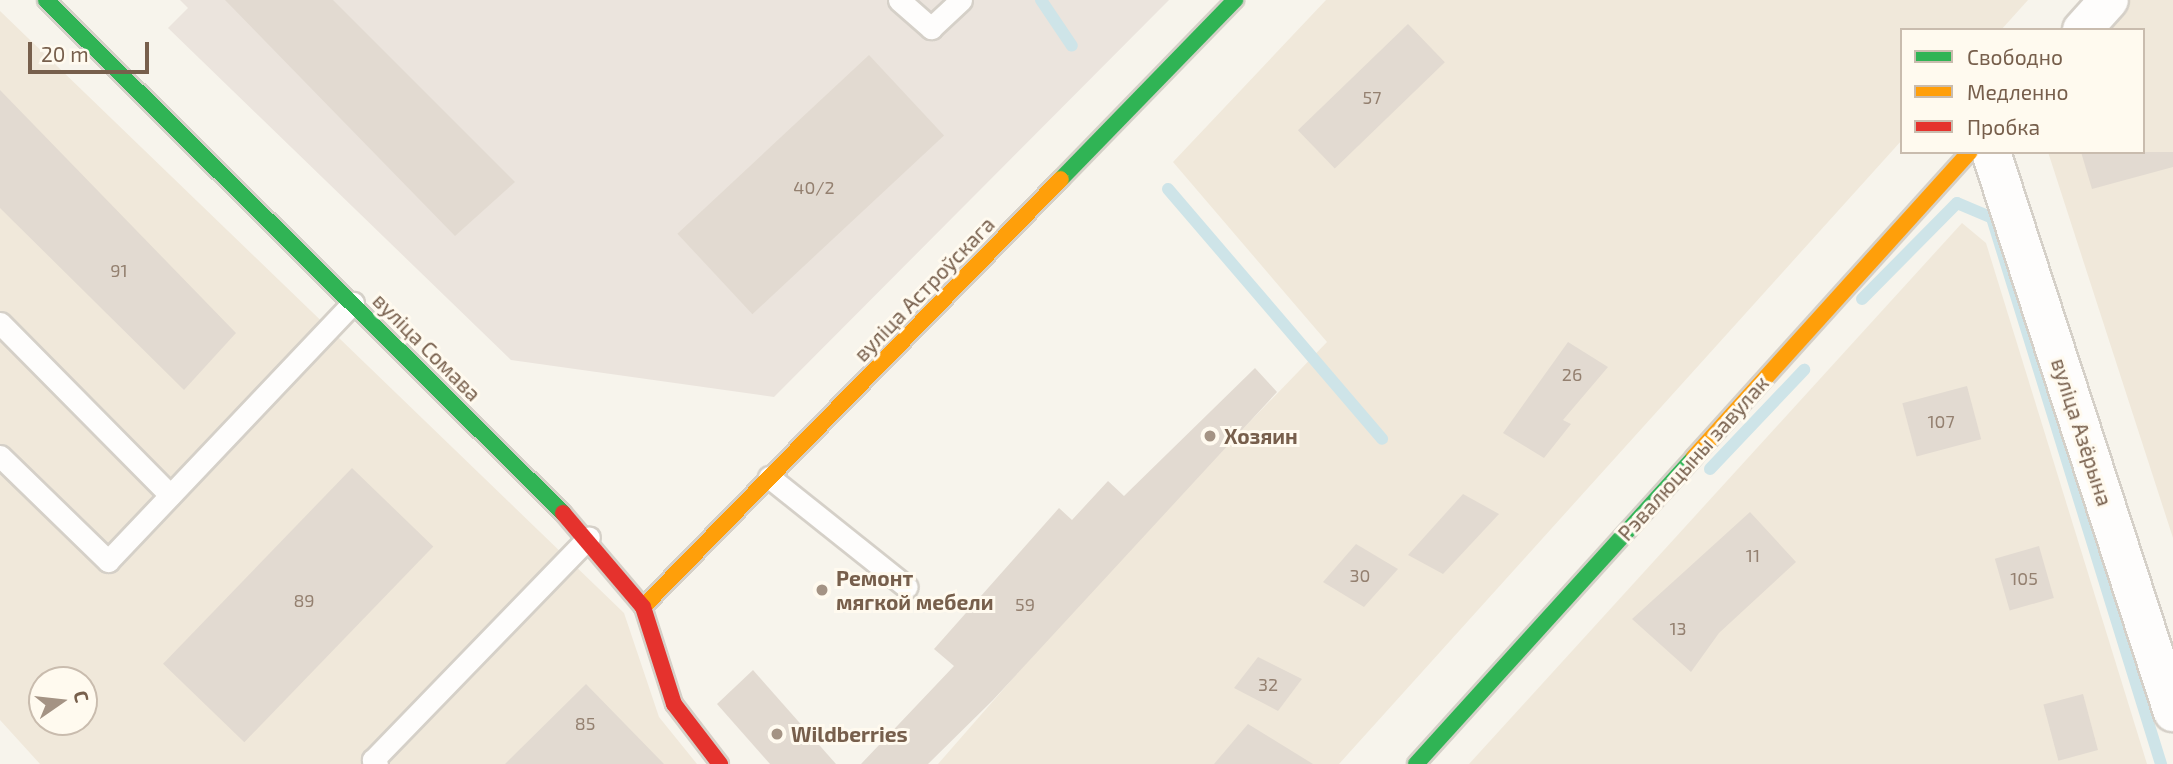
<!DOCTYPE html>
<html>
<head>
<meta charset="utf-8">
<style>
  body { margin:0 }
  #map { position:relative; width:2173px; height:764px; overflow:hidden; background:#f7f4ec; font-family:"Exo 2",sans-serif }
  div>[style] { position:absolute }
  .residential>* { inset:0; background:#f0e8da }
  .industrial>* { inset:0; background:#ebe4dd }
  .stream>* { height:12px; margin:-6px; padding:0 6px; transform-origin:6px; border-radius:6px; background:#cee4e8 }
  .building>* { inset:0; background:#e2dad1; transform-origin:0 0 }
  .roads { filter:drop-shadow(2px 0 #d5d0c8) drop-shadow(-2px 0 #d5d0c8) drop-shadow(0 2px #d5d0c8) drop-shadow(0 -2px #d5d0c8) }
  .lane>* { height:21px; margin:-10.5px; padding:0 10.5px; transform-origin:10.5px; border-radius:10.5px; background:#fefdfc }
  .street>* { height:38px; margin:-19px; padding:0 19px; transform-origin:19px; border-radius:19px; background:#fefdfc }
  .fast>* { height:16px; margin:-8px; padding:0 8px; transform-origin:8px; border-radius:8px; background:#30b455 }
  .slow>* { height:16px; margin:-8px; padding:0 8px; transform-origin:8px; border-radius:8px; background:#ff9f0a }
  .jam>* { height:16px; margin:-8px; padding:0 8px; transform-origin:8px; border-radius:8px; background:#e5322d }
  .dots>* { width:19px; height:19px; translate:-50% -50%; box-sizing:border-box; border:4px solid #fffaef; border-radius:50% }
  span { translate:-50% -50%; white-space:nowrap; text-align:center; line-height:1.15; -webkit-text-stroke:6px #fffaef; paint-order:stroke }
  .number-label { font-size:18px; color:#948070 }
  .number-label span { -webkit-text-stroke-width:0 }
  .street-label { font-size:21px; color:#775f4c }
  .poi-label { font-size:21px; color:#775f4c; font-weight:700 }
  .left { translate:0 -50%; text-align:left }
  .legend { position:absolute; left:1900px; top:28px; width:245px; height:126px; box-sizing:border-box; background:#fffaef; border:2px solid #c9bcae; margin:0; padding:9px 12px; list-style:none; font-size:21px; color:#775f4c }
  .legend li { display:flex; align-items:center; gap:14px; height:35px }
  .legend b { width:35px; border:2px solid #c9bcae }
  .north { position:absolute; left:28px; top:666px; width:70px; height:70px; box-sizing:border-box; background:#fffaef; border:2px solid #c9bcae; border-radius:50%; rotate:76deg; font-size:19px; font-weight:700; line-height:28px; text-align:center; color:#775f4c }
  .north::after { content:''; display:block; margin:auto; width:24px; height:32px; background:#a49384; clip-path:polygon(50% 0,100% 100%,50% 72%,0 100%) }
  .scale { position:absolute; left:28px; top:42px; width:121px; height:32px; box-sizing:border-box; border:4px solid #775f4c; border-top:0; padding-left:9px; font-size:21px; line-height:24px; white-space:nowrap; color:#775f4c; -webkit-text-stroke:5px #fffaef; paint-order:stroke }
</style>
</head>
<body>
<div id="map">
  <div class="residential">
    <div style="clip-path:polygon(1326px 0,2028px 0,2001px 30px,1902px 30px,1902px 140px,1339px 764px,938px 764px,1117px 559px,1327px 342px,1173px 162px)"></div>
    <div style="clip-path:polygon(2121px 0,2173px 0,2173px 538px,2048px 152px,2143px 152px,2143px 30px,2093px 30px)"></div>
    <div style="clip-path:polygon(evenodd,0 11px,624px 613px,659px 717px,697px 764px,40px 764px,0 720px,0 11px,42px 680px,84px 680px,84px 722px,42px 722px,42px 680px)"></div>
    <div style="clip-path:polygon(1962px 223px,1986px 243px,2147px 764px,1469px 764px)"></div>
  </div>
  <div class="industrial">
    <div style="clip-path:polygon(180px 0,1169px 0,774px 397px,511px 360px,168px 28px,188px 8px)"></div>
  </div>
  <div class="stream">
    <div style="left:1041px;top:0;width:55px;rotate:56deg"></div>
    <div style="left:1168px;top:189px;width:329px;rotate:49.4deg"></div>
    <div style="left:1862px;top:299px;width:135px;rotate:-45.3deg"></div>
    <div style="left:1957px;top:203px;width:38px;rotate:23deg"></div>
    <div style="left:1992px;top:218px;width:572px;rotate:72.8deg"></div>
    <div style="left:1710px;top:469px;width:137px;rotate:-46.5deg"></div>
  </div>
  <div class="building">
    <div style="clip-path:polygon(225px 0,333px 0,515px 182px,455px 236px)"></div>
    <div style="left:1408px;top:24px;width:53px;height:153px;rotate:46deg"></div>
    <div style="left:869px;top:55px;width:110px;height:262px;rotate:47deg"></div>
    <div style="clip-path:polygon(0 90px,236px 333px,184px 390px,0 208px)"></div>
    <div style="clip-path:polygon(2081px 152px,2173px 152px,2173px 167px,2092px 189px)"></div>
    <div style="clip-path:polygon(1568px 342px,1608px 367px,1563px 420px,1571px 424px,1544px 458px,1503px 433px)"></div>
    <div style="clip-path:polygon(1255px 368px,1277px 392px,993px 700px,928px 764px,861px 764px,954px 666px,934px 649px,1059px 508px,1072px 520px,1108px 481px,1124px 496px)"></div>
    <div style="left:1967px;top:386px;width:55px;height:67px;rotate:75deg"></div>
    <div style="left:352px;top:468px;width:113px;height:272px;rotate:44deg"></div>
    <div style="clip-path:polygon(1463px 494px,1499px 514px,1443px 574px,1408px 555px)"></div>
    <div style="clip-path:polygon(1750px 512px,1796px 562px,1719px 633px,1691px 672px,1632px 619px)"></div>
    <div style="clip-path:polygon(1356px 544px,1398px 569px,1364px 607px,1323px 582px)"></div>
    <div style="left:2039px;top:546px;width:54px;height:46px;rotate:74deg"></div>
    <div style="clip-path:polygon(1258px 657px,1302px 679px,1278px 711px,1234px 688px)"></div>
    <div style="clip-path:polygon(753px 670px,836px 764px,770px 764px,717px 704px)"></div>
    <div style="clip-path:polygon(586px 684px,664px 764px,505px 764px)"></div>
    <div style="left:2083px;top:694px;width:58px;height:41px;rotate:75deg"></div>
    <div style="clip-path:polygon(1248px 724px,1313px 764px,1214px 764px)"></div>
  </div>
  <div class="roads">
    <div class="lane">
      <div style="left:899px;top:0;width:43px;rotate:41.2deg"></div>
      <div style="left:931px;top:28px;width:41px;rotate:-43deg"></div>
      <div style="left:0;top:323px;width:242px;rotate:45.3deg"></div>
      <div style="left:0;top:456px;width:151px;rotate:44.2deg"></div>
      <div style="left:108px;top:561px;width:356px;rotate:-46.5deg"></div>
      <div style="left:769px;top:477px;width:176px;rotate:38.6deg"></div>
      <div style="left:377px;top:764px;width:6px;rotate:-135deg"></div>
      <div style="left:373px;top:760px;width:310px;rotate:-45.9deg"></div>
    </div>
    <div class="street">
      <div style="left:2082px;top:30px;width:40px;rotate:-48deg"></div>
      <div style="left:1991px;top:152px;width:589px;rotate:72deg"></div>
    </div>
    <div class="fast">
      <div style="left:46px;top:0;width:728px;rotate:44.78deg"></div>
      <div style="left:1061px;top:179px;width:250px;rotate:-45.8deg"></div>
      <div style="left:1416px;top:764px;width:414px;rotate:-47.8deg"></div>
    </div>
    <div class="slow">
      <div style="left:1694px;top:457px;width:411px;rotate:-47.9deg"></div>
      <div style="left:643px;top:607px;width:598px;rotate:-45.68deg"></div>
    </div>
    <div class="jam">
      <div style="left:563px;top:513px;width:123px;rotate:49.6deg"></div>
      <div style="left:643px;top:607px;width:102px;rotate:72.3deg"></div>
      <div style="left:674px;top:704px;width:76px;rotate:52.5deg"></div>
    </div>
  </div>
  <div class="dots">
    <div style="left:1210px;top:436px;background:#a49384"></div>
    <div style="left:822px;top:590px;background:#a49384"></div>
    <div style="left:777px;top:734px;background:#a49384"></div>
  </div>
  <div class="number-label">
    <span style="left:1372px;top:97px">57</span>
    <span style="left:814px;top:187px">40/2</span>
    <span style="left:119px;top:270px">91</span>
    <span style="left:1572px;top:374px">26</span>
    <span style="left:1941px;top:421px">107</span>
    <span style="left:1753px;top:555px">11</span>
    <span style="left:1360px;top:575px">30</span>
    <span style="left:2024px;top:578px">105</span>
    <span style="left:304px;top:600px">89</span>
    <span style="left:1025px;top:604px">59</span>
    <span style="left:1678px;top:628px">13</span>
    <span style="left:1268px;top:684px">32</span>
    <span style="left:585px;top:723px">85</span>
  </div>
  <div class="street-label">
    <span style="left:924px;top:289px;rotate:-46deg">вуліца Астроўскага</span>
    <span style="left:427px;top:347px;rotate:45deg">вуліца Сомава</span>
    <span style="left:2082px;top:432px;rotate:72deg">вуліца Азёрына</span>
    <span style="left:1693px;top:458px;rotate:-48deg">Рэвалюцыны завулак</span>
  </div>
  <div class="poi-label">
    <span class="left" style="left:1224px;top:436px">Хозяин</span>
    <span class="left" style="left:836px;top:590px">Ремонт<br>мягкой мебели</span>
    <span class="left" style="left:791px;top:734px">Wildberries</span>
  </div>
  <ul class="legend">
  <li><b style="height:9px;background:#30b455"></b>Свободно</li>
  <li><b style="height:9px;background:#ff9f0a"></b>Медленно</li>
  <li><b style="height:9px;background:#e5322d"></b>Пробка</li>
  </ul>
  <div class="north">С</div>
  <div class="scale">20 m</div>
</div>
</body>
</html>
